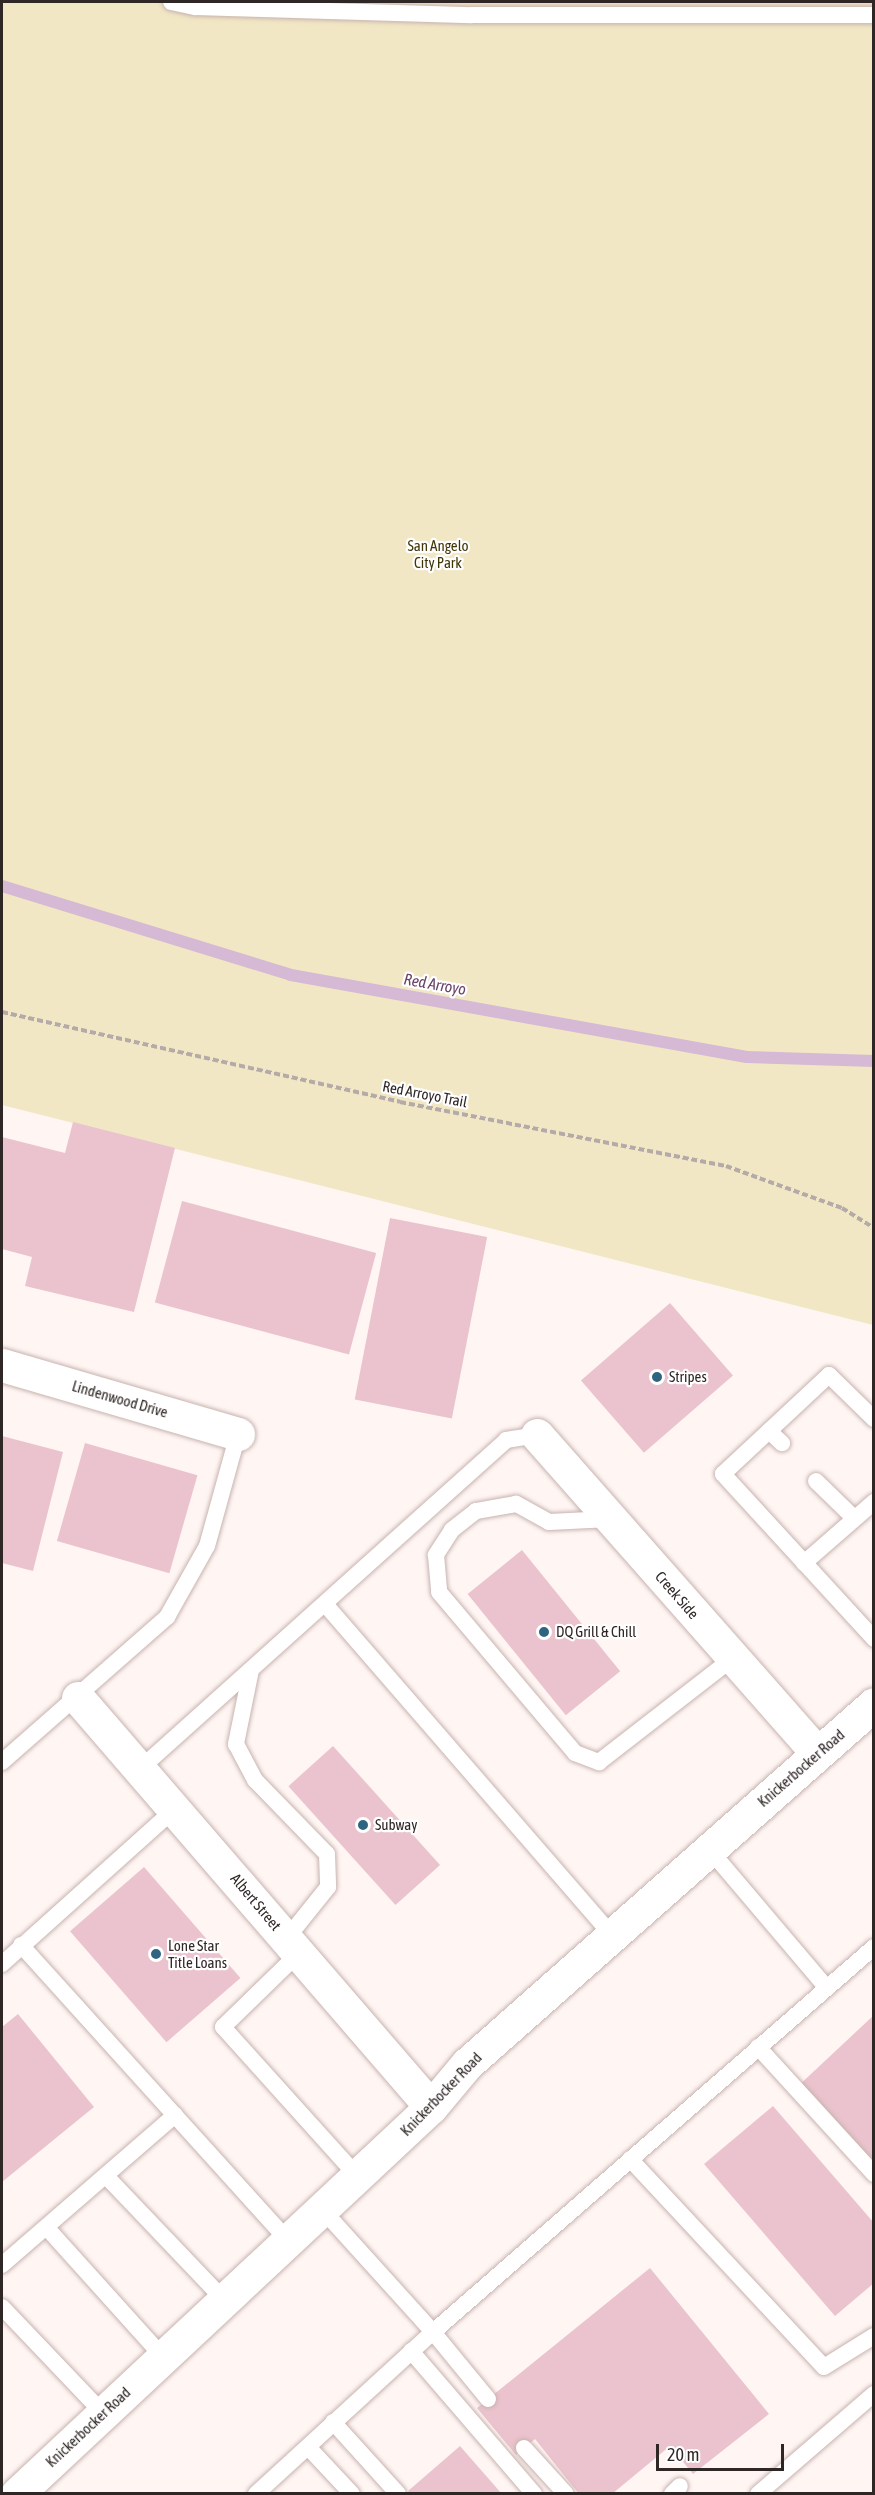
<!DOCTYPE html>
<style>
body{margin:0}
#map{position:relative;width:875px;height:2495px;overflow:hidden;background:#fff6f4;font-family:"Asap Condensed",sans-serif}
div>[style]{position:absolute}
.green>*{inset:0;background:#f1e7c4}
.stream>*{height:12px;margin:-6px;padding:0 6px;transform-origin:6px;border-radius:6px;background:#d6b9d4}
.building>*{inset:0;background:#ebc3ce;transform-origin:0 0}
.path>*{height:4px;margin-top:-2px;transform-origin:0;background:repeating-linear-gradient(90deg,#b4aba9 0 6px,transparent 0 9px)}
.roads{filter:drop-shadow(0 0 2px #c8b3af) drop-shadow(0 0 2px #c8b3af)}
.lane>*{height:16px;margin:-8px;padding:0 8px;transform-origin:8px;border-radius:8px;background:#fff}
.street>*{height:33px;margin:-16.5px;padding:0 16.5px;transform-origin:16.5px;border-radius:16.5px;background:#fff}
.secondary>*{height:33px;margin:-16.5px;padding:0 16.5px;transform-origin:16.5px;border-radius:16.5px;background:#fff}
.dots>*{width:16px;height:16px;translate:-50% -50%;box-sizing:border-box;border:3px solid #fff;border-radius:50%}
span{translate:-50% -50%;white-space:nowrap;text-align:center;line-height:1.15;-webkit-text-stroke:4.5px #fff;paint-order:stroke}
.park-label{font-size:15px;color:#413608}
.street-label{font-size:15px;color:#2f2725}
.poi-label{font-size:15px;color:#2f2725}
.left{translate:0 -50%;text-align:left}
.water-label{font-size:16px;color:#694268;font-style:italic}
.frame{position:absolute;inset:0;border:3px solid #2f2725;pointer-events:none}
.scale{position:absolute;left:656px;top:2444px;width:128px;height:27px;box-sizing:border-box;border:3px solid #2f2725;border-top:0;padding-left:8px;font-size:18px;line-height:21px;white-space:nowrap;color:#2f2725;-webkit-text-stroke:4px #fff;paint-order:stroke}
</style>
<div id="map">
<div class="green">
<i style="clip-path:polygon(2px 2px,873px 3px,873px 1325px,2px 1105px)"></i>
</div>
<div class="stream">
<i style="left:2px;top:886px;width:302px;rotate:17.1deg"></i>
<i style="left:291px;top:975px;width:463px;rotate:10.2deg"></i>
<i style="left:747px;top:1057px;width:127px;rotate:1.8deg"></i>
</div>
<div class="building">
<i style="clip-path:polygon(73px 1122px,175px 1148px,134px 1312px,25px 1286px,32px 1257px,2px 1249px,2px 1137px,65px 1153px)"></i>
<i style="left:182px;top:1201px;width:201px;height:105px;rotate:15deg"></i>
<i style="left:390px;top:1218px;width:99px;height:185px;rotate:11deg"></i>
<i style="left:670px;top:1303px;width:96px;height:118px;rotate:49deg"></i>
<i style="clip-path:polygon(2px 1436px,63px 1452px,33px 1571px,2px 1563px)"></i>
<i style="left:85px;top:1443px;width:117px;height:102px;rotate:16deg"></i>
<i style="left:522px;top:1550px;width:156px;height:70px;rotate:51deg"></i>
<i style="left:333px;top:1746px;width:160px;height:60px;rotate:48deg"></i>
<i style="left:144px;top:1867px;width:147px;height:98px;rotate:49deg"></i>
<i style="clip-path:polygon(18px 2014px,94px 2107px,2px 2182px,2px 2027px)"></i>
<i style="clip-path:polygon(874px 2015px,874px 2169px,796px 2088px)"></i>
<i style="clip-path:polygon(773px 2106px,874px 2223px,874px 2283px,835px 2316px,704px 2164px)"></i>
<i style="clip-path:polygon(650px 2268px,769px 2414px,693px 2474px,670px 2446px,612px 2494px,579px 2494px,535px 2439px,516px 2455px,477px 2408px)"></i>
<i style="clip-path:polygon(460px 2446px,502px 2494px,411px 2494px,408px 2491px)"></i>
</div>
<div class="path">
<i style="left:2px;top:1012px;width:408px;rotate:12.7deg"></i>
<i style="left:400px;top:1102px;width:332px;rotate:11.1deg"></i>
<i style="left:726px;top:1166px;width:123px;rotate:19.9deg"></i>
<i style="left:842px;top:1208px;width:38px;rotate:32deg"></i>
</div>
<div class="roads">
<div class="lane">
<i style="left:171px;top:2px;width:25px;rotate:12deg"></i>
<i style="left:195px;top:7px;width:277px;rotate:1.7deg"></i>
<i style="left:472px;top:15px;width:402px"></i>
<i style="left:874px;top:1419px;width:63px;rotate:-135.6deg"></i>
<i style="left:829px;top:1375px;width:145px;rotate:137deg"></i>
<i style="left:723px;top:1474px;width:224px;rotate:47.5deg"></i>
<i style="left:769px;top:1431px;width:18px;rotate:43deg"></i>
<i style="left:816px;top:1481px;width:53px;rotate:44.2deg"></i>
<i style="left:610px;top:1519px;width:61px;rotate:177.2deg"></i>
<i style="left:549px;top:1522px;width:38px;rotate:-151deg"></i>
<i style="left:516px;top:1504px;width:41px;rotate:170.1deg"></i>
<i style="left:476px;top:1511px;width:31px;rotate:142deg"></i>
<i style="left:452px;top:1530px;width:30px;rotate:123deg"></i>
<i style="left:436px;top:1555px;width:37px;rotate:85deg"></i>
<i style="left:439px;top:1592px;width:211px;rotate:49.8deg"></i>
<i style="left:575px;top:1753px;width:26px;rotate:21deg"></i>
<i style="left:599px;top:1762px;width:170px;rotate:-37.8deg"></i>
<i style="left:804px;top:1563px;width:93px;rotate:-41.1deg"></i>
<i style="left:325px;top:1604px;width:438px;rotate:49.1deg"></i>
<i style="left:251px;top:1670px;width:76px;rotate:101.5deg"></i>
<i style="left:236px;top:1744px;width:41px;rotate:62.2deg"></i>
<i style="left:255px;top:1780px;width:103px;rotate:45.8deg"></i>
<i style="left:327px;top:1854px;width:33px;rotate:88deg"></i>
<i style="left:328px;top:1887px;width:65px;rotate:128.8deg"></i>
<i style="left:2px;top:1762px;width:220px;rotate:-41.3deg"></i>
<i style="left:167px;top:1617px;width:81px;rotate:-60.6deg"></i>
<i style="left:207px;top:1546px;width:116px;rotate:-74.5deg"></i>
<i style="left:141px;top:1768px;width:491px;rotate:-41.9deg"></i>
<i style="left:506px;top:1440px;width:31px;rotate:-9deg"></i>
<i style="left:709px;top:1849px;width:182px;rotate:49.7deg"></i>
<i style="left:21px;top:1945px;width:398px;rotate:47.9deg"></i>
<i style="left:299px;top:1953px;width:106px;rotate:135.8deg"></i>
<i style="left:223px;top:2027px;width:200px;rotate:48deg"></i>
<i style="left:2px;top:1964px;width:234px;rotate:-41.9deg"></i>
<i style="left:758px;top:2047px;width:172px;rotate:47.6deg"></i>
<i style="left:630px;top:2159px;width:284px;rotate:47deg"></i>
<i style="left:824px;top:2367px;width:59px;rotate:-31.8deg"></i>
<i style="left:106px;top:2176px;width:171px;rotate:46.4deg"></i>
<i style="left:47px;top:2228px;width:173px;rotate:48deg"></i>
<i style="left:2px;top:2265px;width:229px;rotate:-40.9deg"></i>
<i style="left:2px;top:2307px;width:146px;rotate:46.4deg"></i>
<i style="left:411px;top:2351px;width:189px;rotate:49.3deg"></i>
<i style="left:488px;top:2399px;width:87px;rotate:-129.4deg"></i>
<i style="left:433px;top:2332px;width:585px;rotate:-41.12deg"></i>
<i style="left:333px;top:2422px;width:97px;rotate:47.9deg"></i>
<i style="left:308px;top:2447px;width:64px;rotate:46.9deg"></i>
<i style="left:524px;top:2448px;width:62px;rotate:47.6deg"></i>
<i style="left:256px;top:2494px;width:240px;rotate:-42.5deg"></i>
<i style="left:433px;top:2332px;width:166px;rotate:-132.1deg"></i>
<i style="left:672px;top:2494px;width:11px;rotate:-45deg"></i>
<i style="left:758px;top:2494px;width:153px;rotate:-40.8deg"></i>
</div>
<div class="street">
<i style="left:2px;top:1365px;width:246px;rotate:16.3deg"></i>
<i style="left:537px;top:1435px;width:424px;rotate:48.6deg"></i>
<i style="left:78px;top:1698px;width:540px;rotate:49.2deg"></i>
</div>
<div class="secondary">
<i style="left:17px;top:2494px;width:567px;rotate:-43.07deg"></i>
<i style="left:431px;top:2107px;width:56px;rotate:-50.1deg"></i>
<i style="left:467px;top:2064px;width:543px;rotate:-41.49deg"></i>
</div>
</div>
<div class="dots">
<i style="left:657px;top:1377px;background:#2f6480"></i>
<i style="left:544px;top:1632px;background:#2f6480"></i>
<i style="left:363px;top:1825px;background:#2f6480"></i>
<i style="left:156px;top:1954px;background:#2f6480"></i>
</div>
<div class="park-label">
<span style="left:438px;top:554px">San Angelo<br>City Park</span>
</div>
<div class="street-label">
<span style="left:425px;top:1094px;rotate:11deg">Red Arroyo Trail</span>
<span style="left:120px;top:1399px;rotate:16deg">Lindenwood Drive</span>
<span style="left:677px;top:1595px;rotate:49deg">Creek Side</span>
<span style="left:801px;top:1768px;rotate:-41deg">Knickerbocker Road</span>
<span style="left:256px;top:1902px;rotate:50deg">Albert Street</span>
<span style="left:441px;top:2094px;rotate:-46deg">Knickerbocker Road</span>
<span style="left:88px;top:2427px;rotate:-43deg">Knickerbocker Road</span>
</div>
<div class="poi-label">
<span class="left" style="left:669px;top:1377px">Stripes</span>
<span class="left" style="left:556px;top:1632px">DQ Grill &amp; Chill</span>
<span class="left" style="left:375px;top:1825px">Subway</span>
<span class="left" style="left:168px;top:1954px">Lone Star<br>Title Loans</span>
</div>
<div class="water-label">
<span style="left:435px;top:984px;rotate:10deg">Red Arroyo</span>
</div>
<div class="frame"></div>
<div class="scale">20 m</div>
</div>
